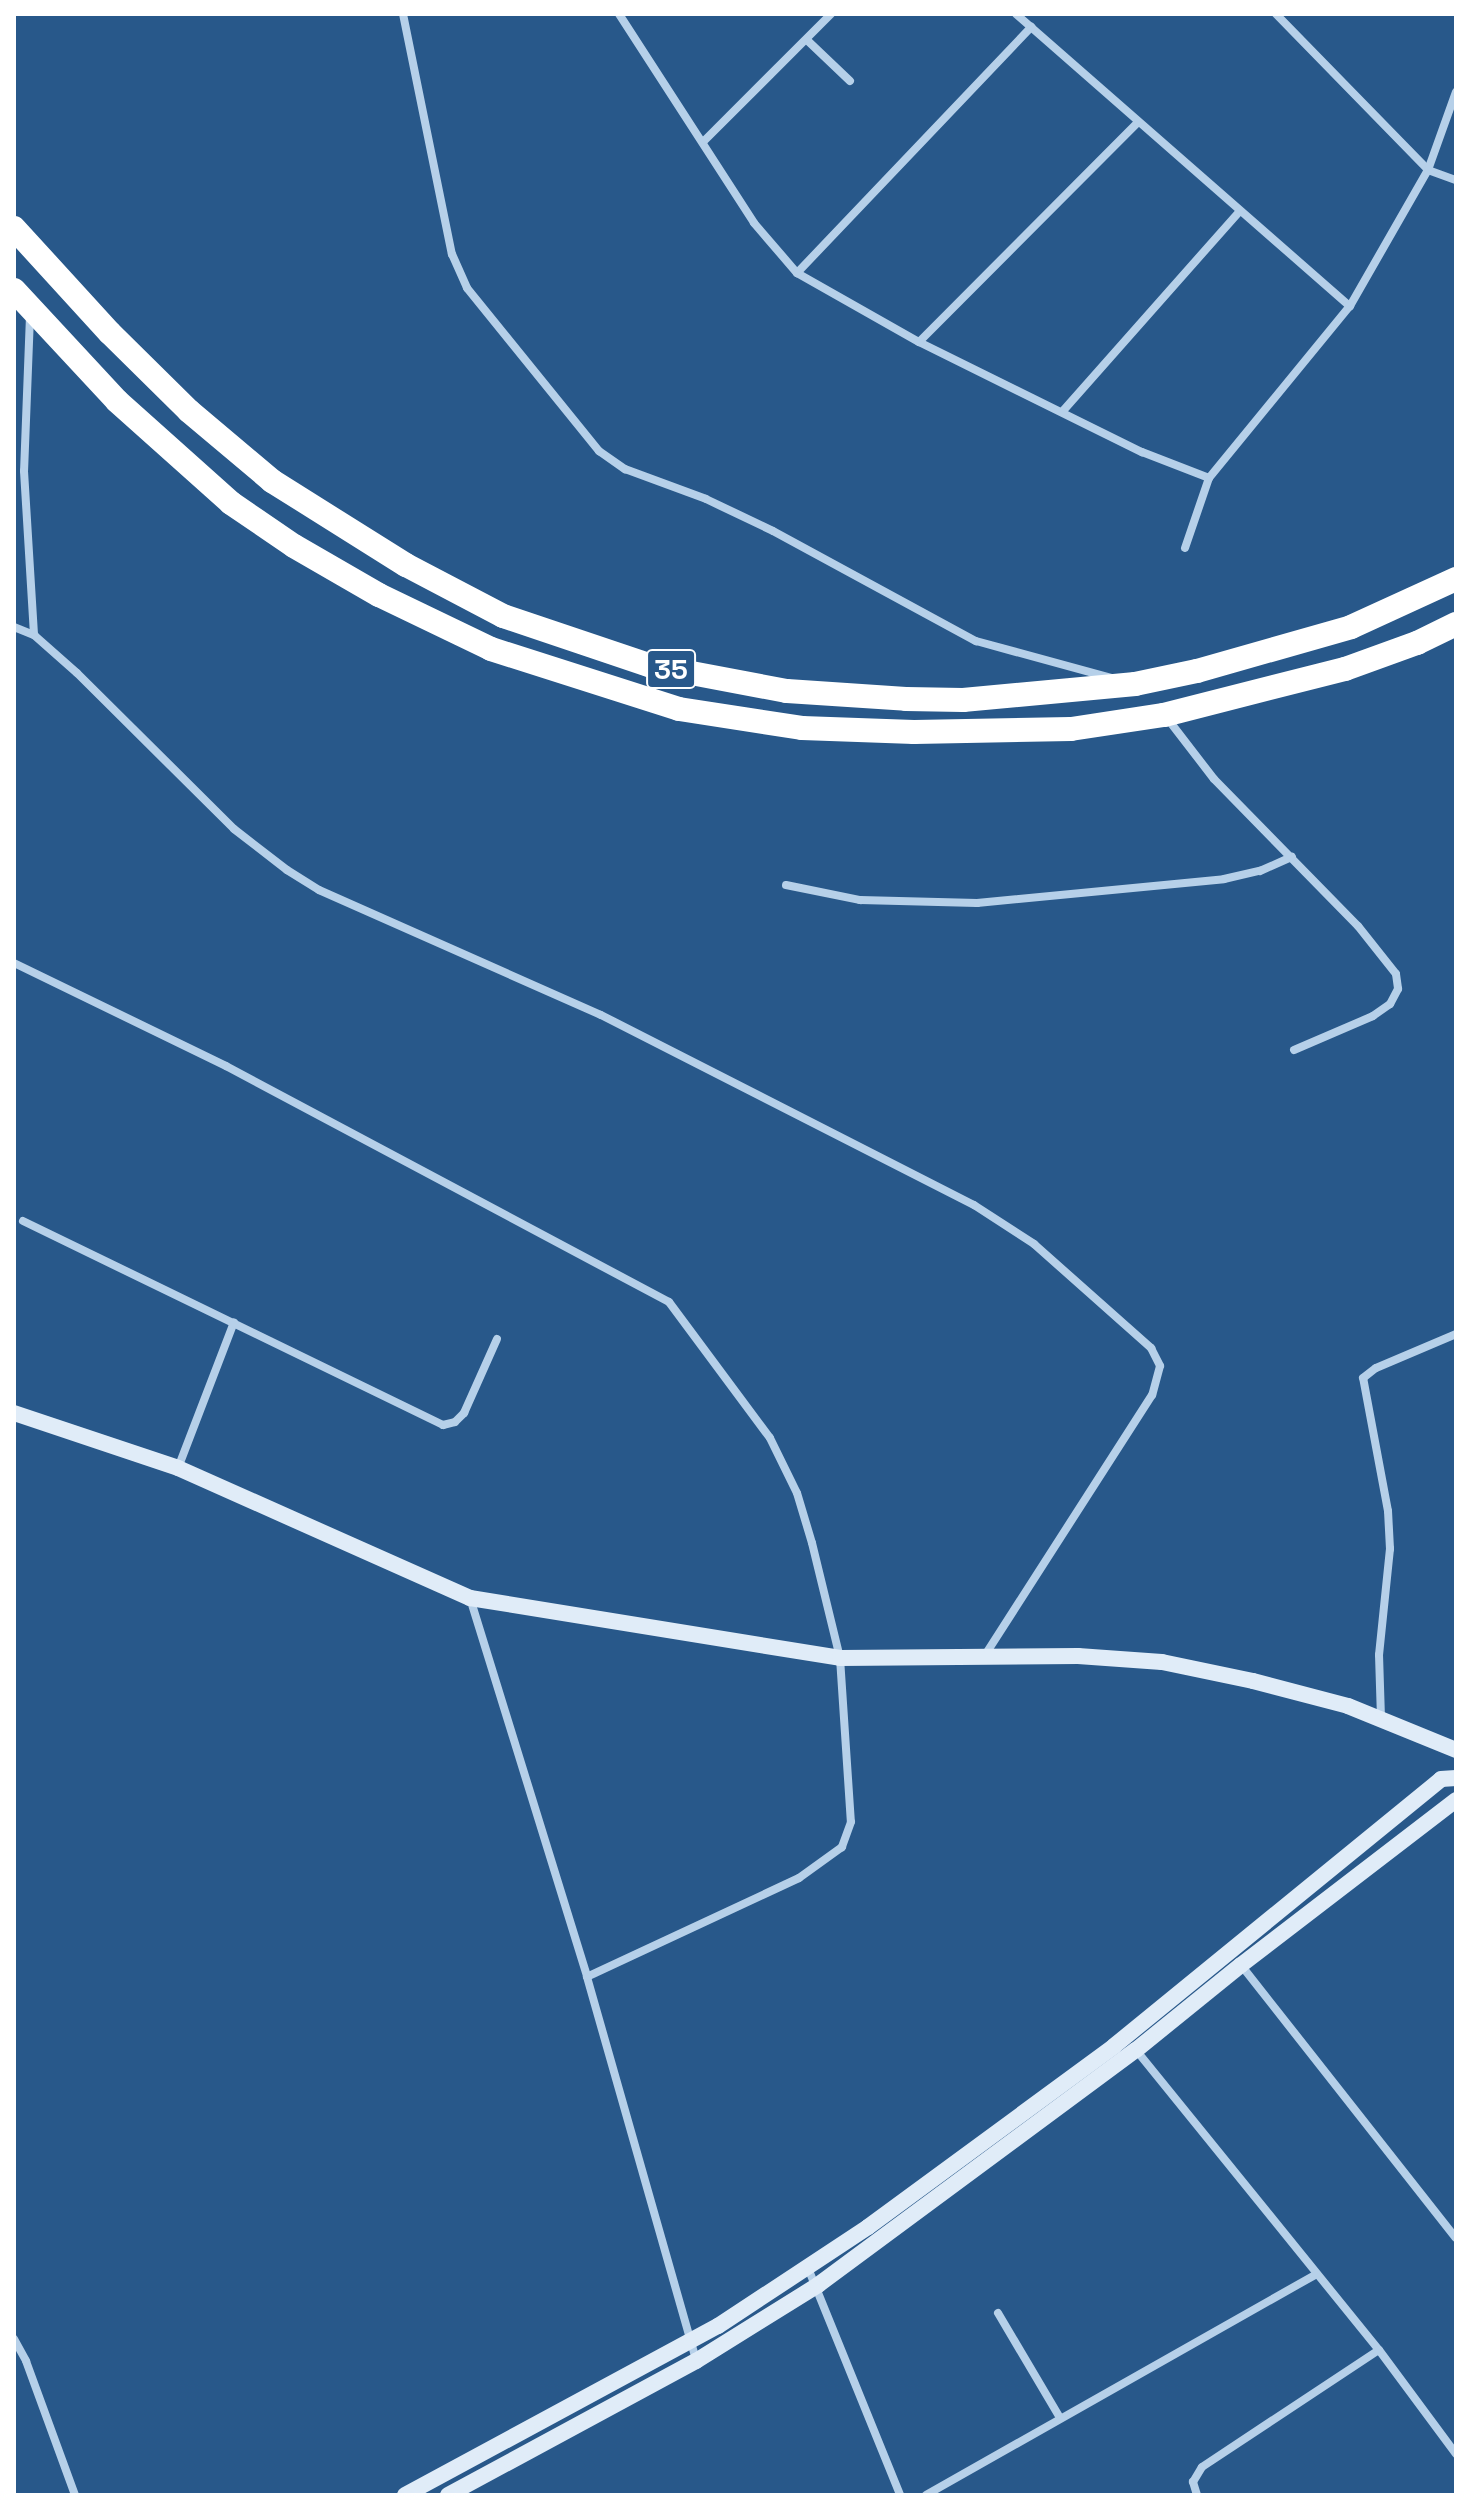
<!DOCTYPE html>
<style>
body{margin:0}
#map{position:relative;width:1470px;height:2509px;overflow:hidden;background:#28588a;font-family:"Space Grotesk",sans-serif}
div>[style]{position:absolute}
.street>*{height:8px;margin:-4px;padding:0 4px;transform-origin:4px;border-radius:4px;background:#b6d0e9}
.secondary>*{height:16px;margin:-8px;padding:0 8px;transform-origin:8px;border-radius:8px;background:#e0ecf8}
.highway>*{height:24px;margin:-12px;padding:0 12px;transform-origin:12px;border-radius:12px;background:#fff}
span{translate:-50% -50%;white-space:nowrap;text-align:center;line-height:1.15;-webkit-text-stroke:6px #28588a;paint-order:stroke}
.shield-label span{padding:2px 6px;background:#28588a;border:2px solid;border-radius:6px;-webkit-text-stroke-width:0}
.shield-label{font-size:28px;color:#fff;font-weight:700}
.frame{position:absolute;inset:0;border:16px solid #fff;pointer-events:none}
</style>
<div id="map">
<div class="street">
<i style="left:403px;top:14px;width:245px;rotate:78.5deg"></i>
<i style="left:452px;top:254px;width:37px;rotate:66deg"></i>
<i style="left:467px;top:288px;width:210px;rotate:51deg"></i>
<i style="left:599px;top:451px;width:32px;rotate:35deg"></i>
<i style="left:625px;top:469px;width:86px;rotate:20.3deg"></i>
<i style="left:706px;top:499px;width:74px;rotate:25.5deg"></i>
<i style="left:773px;top:531px;width:231px;rotate:28.5deg"></i>
<i style="left:976px;top:641px;width:140px;rotate:15.3deg"></i>
<i style="left:619px;top:14px;width:249px;rotate:57.1deg"></i>
<i style="left:754px;top:223px;width:66px;rotate:49.3deg"></i>
<i style="left:797px;top:273px;width:140px;rotate:29.5deg"></i>
<i style="left:919px;top:342px;width:249px;rotate:26.3deg"></i>
<i style="left:1142px;top:452px;width:72px;rotate:21.2deg"></i>
<i style="left:1016px;top:14px;width:444px;rotate:41.2deg"></i>
<i style="left:1276px;top:14px;width:218px;rotate:45.7deg"></i>
<i style="left:1428px;top:170px;width:30px;rotate:20deg"></i>
<i style="left:808px;top:41px;width:58px;rotate:43.6deg"></i>
<i style="left:703px;top:142px;width:181px;rotate:-45deg"></i>
<i style="left:797px;top:273px;width:340px;rotate:-46.4deg"></i>
<i style="left:30px;top:316px;width:155px;rotate:92.2deg"></i>
<i style="left:24px;top:471px;width:164px;rotate:86.5deg"></i>
<i style="left:919px;top:342px;width:310px;rotate:-45.1deg"></i>
<i style="left:1062px;top:412px;width:268px;rotate:-48.5deg"></i>
<i style="left:1185px;top:548px;width:74px;rotate:-71.1deg"></i>
<i style="left:1209px;top:478px;width:222px;rotate:-50.7deg"></i>
<i style="left:1350px;top:306px;width:157px;rotate:-60.2deg"></i>
<i style="left:1428px;top:170px;width:83px;rotate:-70.3deg"></i>
<i style="left:14px;top:627px;width:22px;rotate:22deg"></i>
<i style="left:34px;top:635px;width:57px;rotate:41.5deg"></i>
<i style="left:77px;top:673px;width:221px;rotate:44.8deg"></i>
<i style="left:234px;top:829px;width:67px;rotate:37.7deg"></i>
<i style="left:287px;top:870px;width:38px;rotate:32deg"></i>
<i style="left:319px;top:890px;width:308px;rotate:23.9deg"></i>
<i style="left:601px;top:1015px;width:419px;rotate:27deg"></i>
<i style="left:974px;top:1205px;width:72px;rotate:33deg"></i>
<i style="left:1034px;top:1244px;width:157px;rotate:41.6deg"></i>
<i style="left:1151px;top:1348px;width:20px;rotate:63deg"></i>
<i style="left:1160px;top:1366px;width:30px;rotate:105deg"></i>
<i style="left:1152px;top:1395px;width:313px;rotate:122.7deg"></i>
<i style="left:1167px;top:718px;width:77px;rotate:52.4deg"></i>
<i style="left:1214px;top:779px;width:206px;rotate:45.6deg"></i>
<i style="left:1358px;top:926px;width:61px;rotate:51.6deg"></i>
<i style="left:1396px;top:974px;width:15px;rotate:82deg"></i>
<i style="left:1398px;top:989px;width:17px;rotate:118deg"></i>
<i style="left:1390px;top:1004px;width:21px;rotate:145deg"></i>
<i style="left:1373px;top:1016px;width:86px;rotate:156.7deg"></i>
<i style="left:786px;top:885px;width:76px;rotate:11.5deg"></i>
<i style="left:860px;top:900px;width:117px;rotate:1.5deg"></i>
<i style="left:977px;top:903px;width:248px;rotate:-5.5deg"></i>
<i style="left:1224px;top:879px;width:37px;rotate:-13deg"></i>
<i style="left:1260px;top:871px;width:35px;rotate:-24deg"></i>
<i style="left:14px;top:963px;width:236px;rotate:25.9deg"></i>
<i style="left:226px;top:1066px;width:502px;rotate:28.05deg"></i>
<i style="left:669px;top:1302px;width:169px;rotate:53.4deg"></i>
<i style="left:770px;top:1438px;width:61px;rotate:63.9deg"></i>
<i style="left:797px;top:1493px;width:52px;rotate:73.3deg"></i>
<i style="left:812px;top:1543px;width:118px;rotate:76.3deg"></i>
<i style="left:840px;top:1658px;width:164px;rotate:86.2deg"></i>
<i style="left:851px;top:1822px;width:27px;rotate:110deg"></i>
<i style="left:842px;top:1847px;width:53px;rotate:144.2deg"></i>
<i style="left:799px;top:1878px;width:234px;rotate:155deg"></i>
<i style="left:23px;top:1221px;width:467px;rotate:25.9deg"></i>
<i style="left:443px;top:1425px;width:12px;rotate:-14deg"></i>
<i style="left:455px;top:1422px;width:13px;rotate:-45deg"></i>
<i style="left:464px;top:1413px;width:81px;rotate:-66deg"></i>
<i style="left:178px;top:1468px;width:156px;rotate:-69deg"></i>
<i style="left:470px;top:1598px;width:397px;rotate:72.8deg"></i>
<i style="left:587px;top:1977px;width:398px;rotate:74.1deg"></i>
<i style="left:1381px;top:1718px;width:63px;rotate:-91.8deg"></i>
<i style="left:1379px;top:1655px;width:107px;rotate:-84.1deg"></i>
<i style="left:1390px;top:1549px;width:38px;rotate:-93deg"></i>
<i style="left:1388px;top:1511px;width:135px;rotate:-100.6deg"></i>
<i style="left:1363px;top:1378px;width:16px;rotate:-38deg"></i>
<i style="left:1376px;top:1368px;width:87px;rotate:-23deg"></i>
<i style="left:1241px;top:1965px;width:347px;rotate:51.8deg"></i>
<i style="left:1136px;top:2050px;width:386px;rotate:51deg"></i>
<i style="left:1379px;top:2350px;width:129px;rotate:53.5deg"></i>
<i style="left:808px;top:2268px;width:245px;rotate:67.9deg"></i>
<i style="left:998px;top:2313px;width:122px;rotate:59.4deg"></i>
<i style="left:14px;top:2339px;width:25px;rotate:61deg"></i>
<i style="left:26px;top:2361px;width:143px;rotate:69.9deg"></i>
<i style="left:926px;top:2495px;width:448px;rotate:-29.5deg"></i>
<i style="left:1197px;top:2495px;width:14px;rotate:-107deg"></i>
<i style="left:1193px;top:2482px;width:17px;rotate:-59deg"></i>
<i style="left:1202px;top:2467px;width:212px;rotate:-33.5deg"></i>
</div>
<div class="secondary">
<i style="left:14px;top:1413px;width:173px;rotate:18.5deg"></i>
<i style="left:178px;top:1468px;width:320px;rotate:24deg"></i>
<i style="left:470px;top:1598px;width:375px;rotate:9.2deg"></i>
<i style="left:840px;top:1658px;width:238px;rotate:-0.5deg"></i>
<i style="left:1078px;top:1656px;width:84px;rotate:4.1deg"></i>
<i style="left:1162px;top:1662px;width:93px;rotate:11.8deg"></i>
<i style="left:1253px;top:1681px;width:98px;rotate:14.7deg"></i>
<i style="left:1348px;top:1706px;width:117px;rotate:22.2deg"></i>
<i style="left:405px;top:2495px;width:356px;rotate:-28.4deg"></i>
<i style="left:718px;top:2326px;width:180px;rotate:-33.4deg"></i>
<i style="left:868px;top:2227px;width:305px;rotate:-36.3deg"></i>
<i style="left:1114px;top:2046px;width:422px;rotate:-39.2deg"></i>
<i style="left:1441px;top:1779px;width:15px;rotate:-4deg"></i>
<i style="left:448px;top:2495px;width:282px;rotate:-28.4deg"></i>
<i style="left:696px;top:2361px;width:144px;rotate:-31.9deg"></i>
<i style="left:818px;top:2285px;width:395px;rotate:-36.5deg"></i>
<i style="left:1136px;top:2050px;width:135px;rotate:-39deg"></i>
<i style="left:1241px;top:1965px;width:271px;rotate:-37.5deg"></i>
</div>
<div class="highway">
<i style="left:14px;top:228px;width:142px;rotate:47.6deg"></i>
<i style="left:110px;top:333px;width:111px;rotate:44.6deg"></i>
<i style="left:189px;top:411px;width:109px;rotate:40.1deg"></i>
<i style="left:272px;top:481px;width:158px;rotate:32.1deg"></i>
<i style="left:406px;top:565px;width:110px;rotate:27.7deg"></i>
<i style="left:503px;top:616px;width:154px;rotate:18.6deg"></i>
<i style="left:649px;top:665px;width:140px;rotate:10.7deg"></i>
<i style="left:787px;top:691px;width:119px;rotate:3.8deg"></i>
<i style="left:906px;top:699px;width:57px;rotate:1deg"></i>
<i style="left:963px;top:700px;width:173px;rotate:-5.3deg"></i>
<i style="left:1135px;top:684px;width:63px;rotate:-11.8deg"></i>
<i style="left:1197px;top:671px;width:160px;rotate:-15.9deg"></i>
<i style="left:1351px;top:627px;width:115px;rotate:-24.6deg"></i>
<i style="left:14px;top:290px;width:151px;rotate:47.1deg"></i>
<i style="left:117px;top:401px;width:153px;rotate:41.8deg"></i>
<i style="left:231px;top:503px;width:76px;rotate:34.3deg"></i>
<i style="left:294px;top:546px;width:98px;rotate:30deg"></i>
<i style="left:379px;top:595px;width:124px;rotate:25.7deg"></i>
<i style="left:491px;top:649px;width:197px;rotate:17.7deg"></i>
<i style="left:679px;top:709px;width:124px;rotate:8.8deg"></i>
<i style="left:802px;top:728px;width:112px;rotate:2deg"></i>
<i style="left:914px;top:732px;width:157px;rotate:-1.1deg"></i>
<i style="left:1071px;top:729px;width:94px;rotate:-8.6deg"></i>
<i style="left:1164px;top:715px;width:187px;rotate:-14.3deg"></i>
<i style="left:1345px;top:669px;width:77px;rotate:-19.9deg"></i>
<i style="left:1417px;top:643px;width:43px;rotate:-26deg"></i>
</div>
<div class="shield-label">
<span style="left:671px;top:669px">35</span>
</div>
<div class="frame"></div>
</div>
